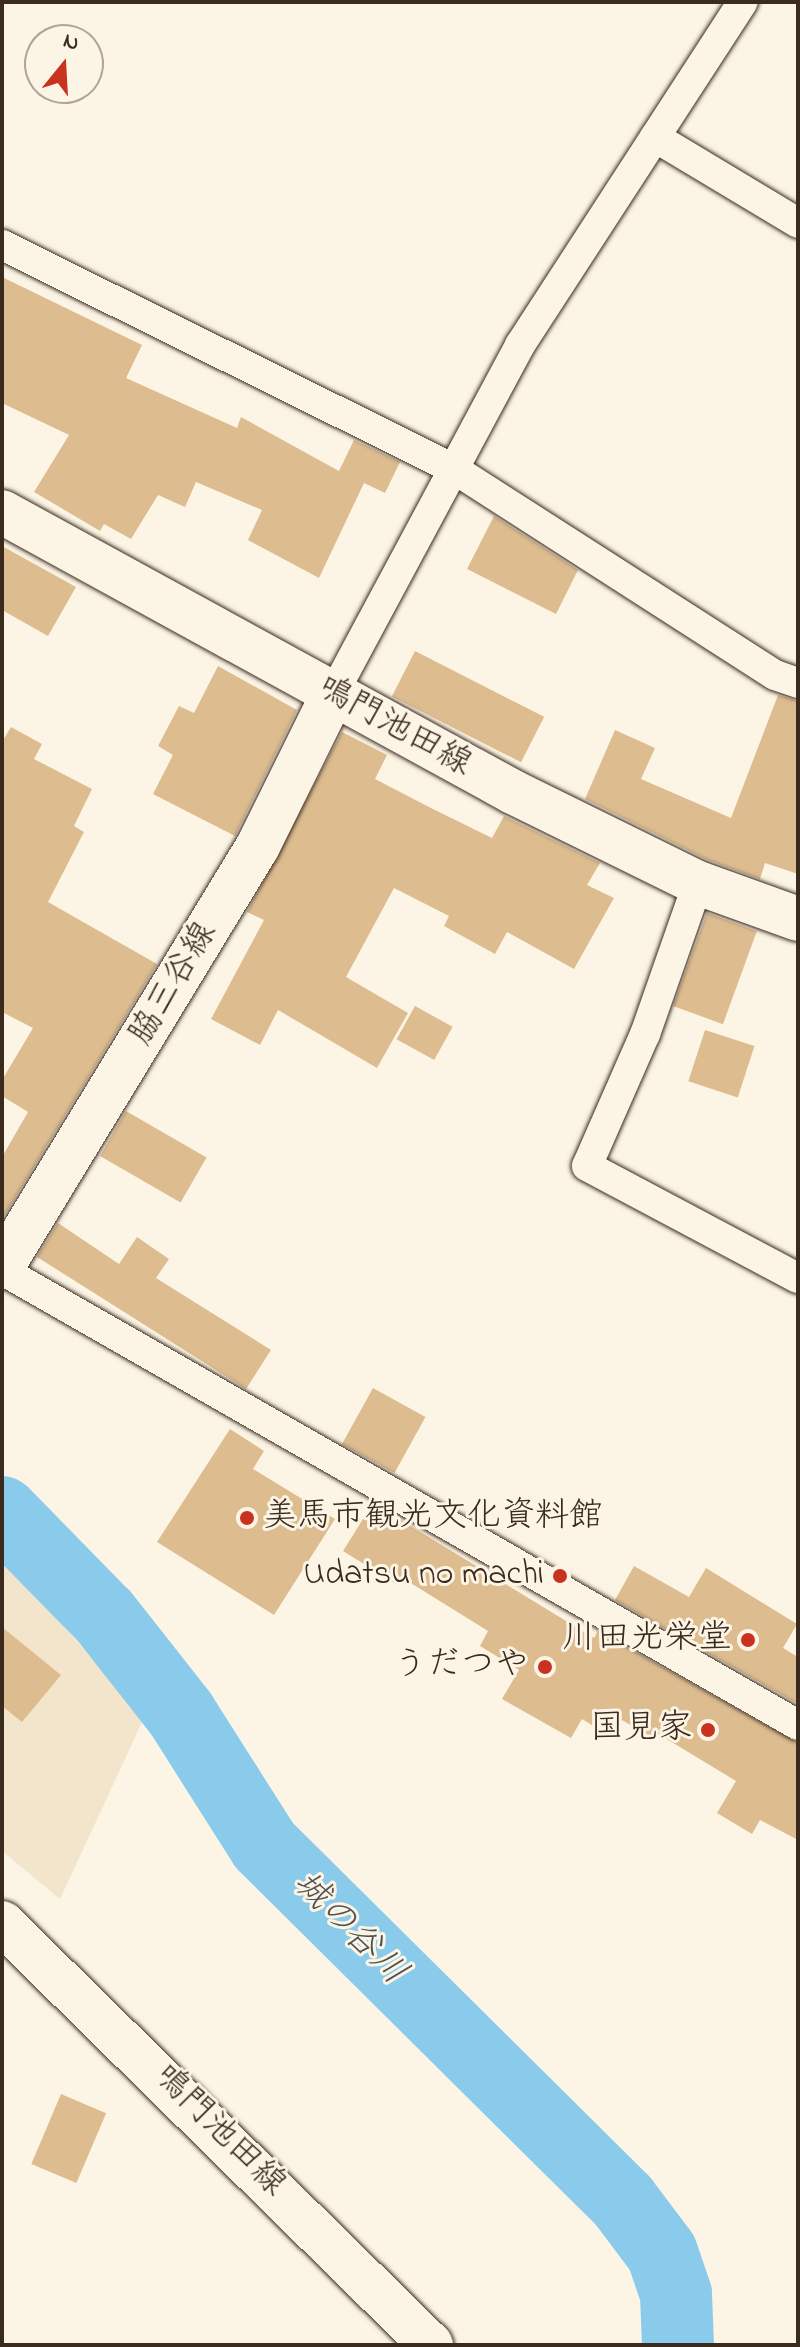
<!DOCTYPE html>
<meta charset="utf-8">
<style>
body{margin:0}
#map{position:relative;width:800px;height:2347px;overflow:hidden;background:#fcf5e5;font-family:"Indie Flower","Klee One",sans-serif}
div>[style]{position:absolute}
.built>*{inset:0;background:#f3e4cc}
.river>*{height:72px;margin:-36px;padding:0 36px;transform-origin:36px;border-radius:36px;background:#8acbeb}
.building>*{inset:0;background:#ddbd90;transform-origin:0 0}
.roads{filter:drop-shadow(0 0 2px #3b2a1e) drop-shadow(0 0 2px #3b2a1e)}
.street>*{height:30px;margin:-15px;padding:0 15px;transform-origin:15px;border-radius:15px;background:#fcf5e5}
.secondary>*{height:44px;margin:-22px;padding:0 22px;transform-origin:22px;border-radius:22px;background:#fcf5e5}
.primary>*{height:44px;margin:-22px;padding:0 22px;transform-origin:22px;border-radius:22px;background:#fcf5e5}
.dots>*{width:22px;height:22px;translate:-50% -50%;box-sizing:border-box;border:4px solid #fcf5e5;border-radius:50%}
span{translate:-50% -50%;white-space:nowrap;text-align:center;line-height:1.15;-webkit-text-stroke:6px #fcf5e5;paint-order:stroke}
.street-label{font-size:34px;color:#3b2a1e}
.poi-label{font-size:34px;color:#3b2a1e}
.left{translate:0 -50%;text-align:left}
.right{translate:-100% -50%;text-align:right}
.water-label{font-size:36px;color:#4f5251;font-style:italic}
.frame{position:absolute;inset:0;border:4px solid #3b2a1e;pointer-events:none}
.north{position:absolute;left:24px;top:24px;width:80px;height:80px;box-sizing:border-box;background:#fcf5e5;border:2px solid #afa495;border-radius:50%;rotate:18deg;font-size:22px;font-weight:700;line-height:32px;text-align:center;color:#3b2a1e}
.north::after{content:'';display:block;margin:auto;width:28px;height:36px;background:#c8321e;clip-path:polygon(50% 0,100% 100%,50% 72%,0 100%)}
</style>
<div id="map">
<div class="built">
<i style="clip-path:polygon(2px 1556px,144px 1718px,60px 1899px,2px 1851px)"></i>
</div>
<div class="river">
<i style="left:2px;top:1512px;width:146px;rotate:45.6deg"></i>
<i style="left:104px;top:1616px;width:125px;rotate:51.8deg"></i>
<i style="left:181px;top:1714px;width:155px;rotate:57.6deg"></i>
<i style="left:264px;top:1845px;width:506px;rotate:44.76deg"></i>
<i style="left:623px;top:2201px;width:65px;rotate:53.1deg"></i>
<i style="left:662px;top:2253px;width:43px;rotate:71.1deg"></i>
<i style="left:676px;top:2294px;width:51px;rotate:87.8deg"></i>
</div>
<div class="building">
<i style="clip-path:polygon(2px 277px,142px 345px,126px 378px,237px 428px,241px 417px,339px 471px,354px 440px,400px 462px,385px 493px,364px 483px,319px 578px,248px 540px,262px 510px,196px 482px,185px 507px,158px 495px,131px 539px,104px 524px,100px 531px,34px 492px,69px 435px,2px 403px)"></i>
<i style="clip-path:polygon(494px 516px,578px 570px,556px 614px,467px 569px)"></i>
<i style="clip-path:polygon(2px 546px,76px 587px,48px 636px,2px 610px)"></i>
<i style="left:415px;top:651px;width:145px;height:51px;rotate:27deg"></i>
<i style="clip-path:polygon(218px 666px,297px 710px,235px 836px,153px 794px,173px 755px,158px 746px,179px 706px,194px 713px)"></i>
<i style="clip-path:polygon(778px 695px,798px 701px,798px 874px,765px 863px,760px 879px,708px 860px,585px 799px,615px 730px,655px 748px,641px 779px,731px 818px)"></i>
<i style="clip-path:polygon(11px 727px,42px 744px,34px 759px,92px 789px,74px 826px,84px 832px,48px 902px,157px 964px,2px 1219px,2px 1157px,28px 1112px,2px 1096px,2px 1080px,33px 1028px,2px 1012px,2px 742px)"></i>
<i style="clip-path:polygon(342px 732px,387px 755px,375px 779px,431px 808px,492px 838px,504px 816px,600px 863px,587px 885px,614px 898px,574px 969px,507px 932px,495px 954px,444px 926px,449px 916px,394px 888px,346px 977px,408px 1013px,377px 1068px,278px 1010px,260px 1045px,211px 1019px,264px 920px,247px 912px)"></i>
<i style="left:707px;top:913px;width:53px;height:99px;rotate:20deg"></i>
<i style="left:415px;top:1006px;width:43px;height:38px;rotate:29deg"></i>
<i style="left:705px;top:1030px;width:52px;height:54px;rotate:18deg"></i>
<i style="left:126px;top:1111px;width:93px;height:52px;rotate:30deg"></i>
<i style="clip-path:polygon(58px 1223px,119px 1264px,137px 1237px,169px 1259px,156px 1278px,271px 1350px,246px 1389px,37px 1257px)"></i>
<i style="left:373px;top:1388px;width:60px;height:64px;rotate:29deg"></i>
<i style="clip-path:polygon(230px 1429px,264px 1451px,253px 1469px,335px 1519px,274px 1615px,157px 1542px)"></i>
<i style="clip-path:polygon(373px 1503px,594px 1638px,598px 1631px,798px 1743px,798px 1840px,760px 1820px,752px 1834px,717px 1813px,736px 1781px,655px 1732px,652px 1738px,622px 1720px,611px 1737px,582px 1719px,571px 1738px,502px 1699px,519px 1670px,480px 1646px,488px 1631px,401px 1577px,396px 1584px,343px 1551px)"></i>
<i style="clip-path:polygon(634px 1566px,689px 1597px,706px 1568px,797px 1624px,783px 1648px,798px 1657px,798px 1704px,615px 1600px)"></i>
<i style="clip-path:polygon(2px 1627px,61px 1675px,22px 1722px,2px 1706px)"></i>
<i style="left:61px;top:2094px;width:49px;height:76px;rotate:23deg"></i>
</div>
<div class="roads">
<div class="street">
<i style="left:655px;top:137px;width:167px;rotate:31deg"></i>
<i style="left:2px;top:245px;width:504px;rotate:26.36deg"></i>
<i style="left:454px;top:469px;width:381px;rotate:32.7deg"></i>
<i style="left:775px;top:675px;width:24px;rotate:19deg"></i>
<i style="left:333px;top:694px;width:396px;rotate:-61.8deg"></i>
<i style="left:520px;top:345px;width:409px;rotate:-57deg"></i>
<i style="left:698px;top:883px;width:160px;rotate:109.3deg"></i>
<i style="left:645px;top:1034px;width:144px;rotate:113.7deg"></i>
<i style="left:587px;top:1166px;width:239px;rotate:28deg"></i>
<i style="left:2px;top:1270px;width:917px;rotate:29.75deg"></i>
</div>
<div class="secondary">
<i style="left:2px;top:1267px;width:490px;rotate:-58.7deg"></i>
<i style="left:257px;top:848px;width:172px;rotate:-63.7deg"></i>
</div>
<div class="primary">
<i style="left:2px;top:512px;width:583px;rotate:28.72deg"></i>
<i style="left:513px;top:792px;width:206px;rotate:26.2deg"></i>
<i style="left:698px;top:883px;width:106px;rotate:19.8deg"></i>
<i style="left:2px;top:1923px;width:602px;rotate:44.53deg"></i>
</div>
</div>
<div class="dots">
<i style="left:247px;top:1518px;background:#c8321e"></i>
<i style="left:560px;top:1576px;background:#c8321e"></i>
<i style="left:748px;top:1640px;background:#c8321e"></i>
<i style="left:545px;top:1667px;background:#c8321e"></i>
<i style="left:708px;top:1730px;background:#c8321e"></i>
</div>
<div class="street-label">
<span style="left:394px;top:727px;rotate:29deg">鳴門池田線</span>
<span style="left:174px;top:984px;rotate:-59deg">脇三谷線</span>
<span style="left:219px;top:2131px;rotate:45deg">鳴門池田線</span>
</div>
<div class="poi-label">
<span class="left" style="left:263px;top:1518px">美馬市観光文化資料館</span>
<span class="right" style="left:544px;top:1576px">Udatsu no machi</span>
<span class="right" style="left:732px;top:1640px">川田光栄堂</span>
<span class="right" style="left:529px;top:1667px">うだつや</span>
<span class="right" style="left:692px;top:1730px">国見家</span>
</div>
<div class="water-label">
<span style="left:349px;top:1929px;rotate:45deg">城の谷川</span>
</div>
<div class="frame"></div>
<div class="north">N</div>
</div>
